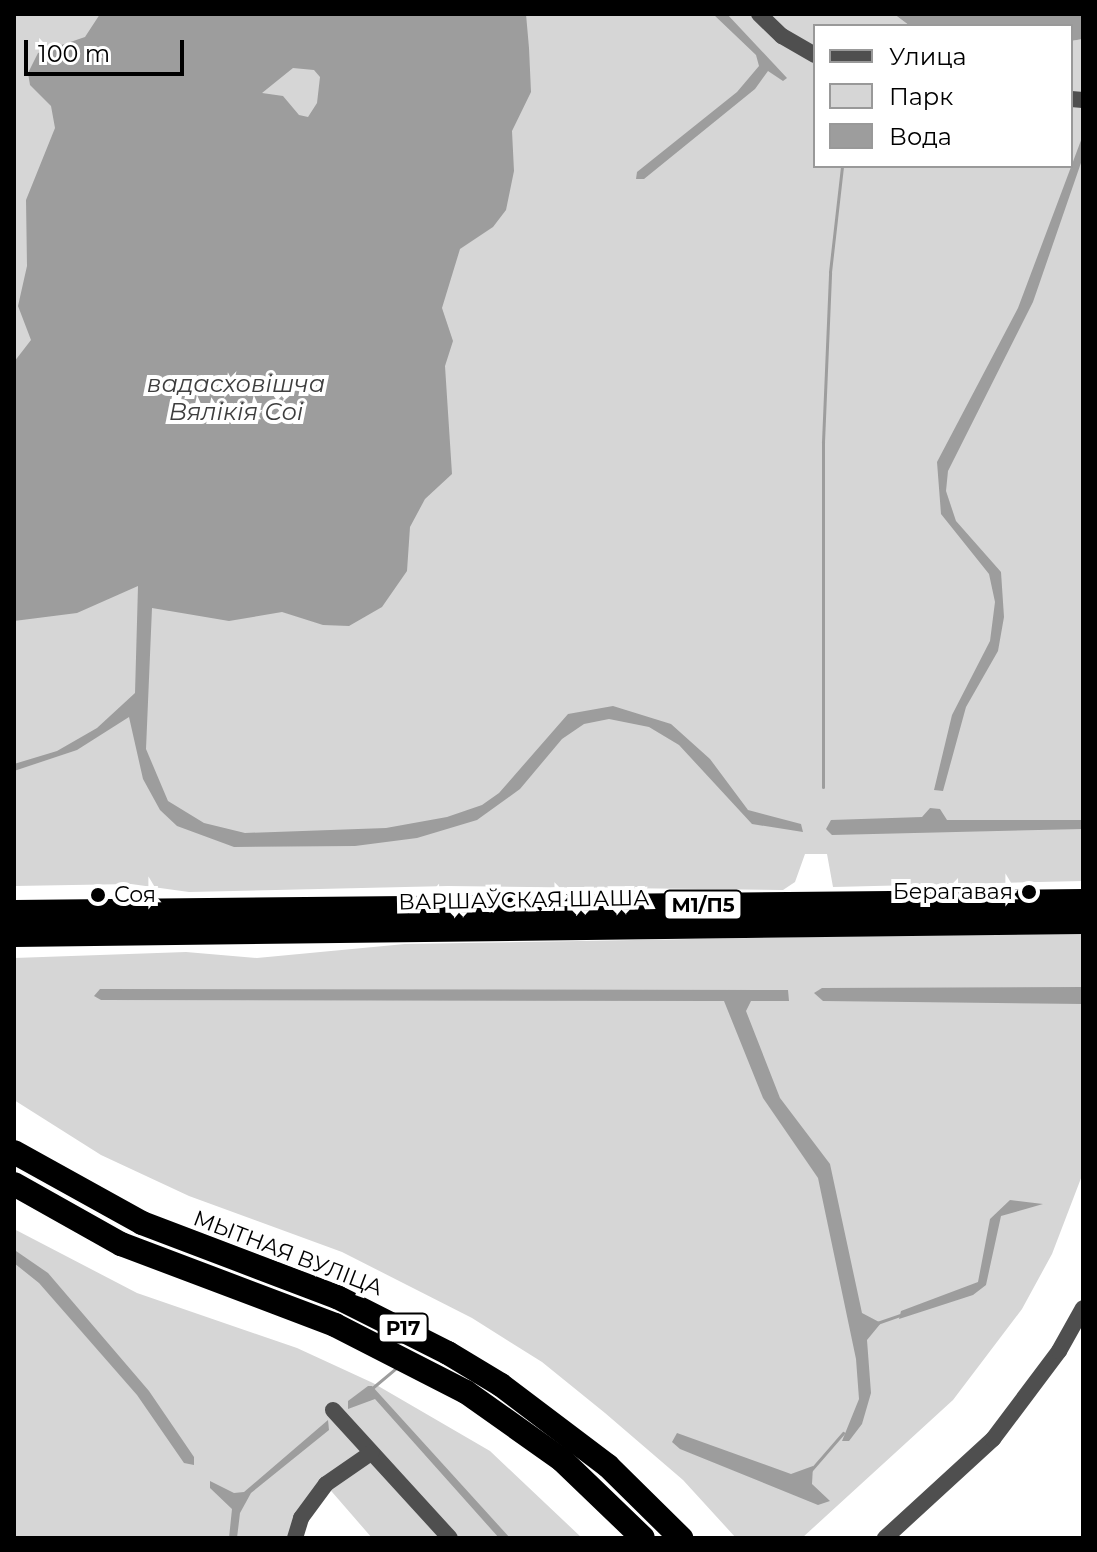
<!DOCTYPE html>
<meta charset="utf-8">
<style>
body{margin:0}
#map{position:relative;width:1097px;height:1552px;overflow:hidden;background:#fff;font-family:Montserrat,sans-serif}
div>[style]{position:absolute}
.green>*{inset:0;background:#d6d6d6}
.water>*{inset:0;background:#9d9d9d}
.stream>*{height:3px;margin:-1.5px;padding:0 1.5px;transform-origin:1.5px;border-radius:1.5px;background:#9d9d9d}
.minor>*{height:16px;margin:-8px;padding:0 8px;transform-origin:8px;border-radius:8px;background:#4f4f4f}
.highway>*{height:24px;margin:-12px;padding:0 12px;transform-origin:12px;border-radius:12px;background:#000}
.dots>*{width:22px;height:22px;translate:-50% -50%;box-sizing:border-box;border:4px solid #fff;border-radius:50%}
span{translate:-50% -50%;white-space:nowrap;text-align:center;line-height:1.15;-webkit-text-stroke:8px #fff;paint-order:stroke}
.shield-label span{padding:2px 6px;background:#fff;border:2px solid;border-radius:6px;-webkit-text-stroke-width:0}
.shield-label{font-size:20px;color:#000;font-weight:700}
.poi-label{font-size:22px;color:#000}
.right{translate:-100% -50%;text-align:right}
.left{translate:0 -50%;text-align:left}
.street-label{font-size:22px;color:#000}
.water-label{font-size:24px;color:#3e3e3e;font-style:italic}
.frame{position:absolute;inset:0;border:16px solid #000;pointer-events:none}
.legend{position:absolute;left:813px;top:24px;width:260px;height:144px;box-sizing:border-box;background:#fff;border:2px solid #999;margin:0;padding:10px 14px;list-style:none;font-size:24px;color:#000}
.legend li{display:flex;align-items:center;gap:16px;height:40px}
.legend b{width:40px;border:2px solid #999}
.scale{position:absolute;left:24px;top:40px;width:160px;height:36px;box-sizing:border-box;border:4px solid #000;border-top:0;padding-left:10px;font-size:24px;line-height:28px;white-space:nowrap;color:#000;-webkit-text-stroke:6px #fff;paint-order:stroke}
</style>
<div id="map">
<div class="green">
<i style="clip-path:polygon(14px 14px,894px 14px,910px 26px,815px 26px,815px 166px,1071px 166px,1071px 41px,1083px 39px,1083px 881px,833px 887px,827px 854px,805px 854px,795px 882px,783px 890px,448px 886px,189px 892px,131px 884px,14px 886px)"></i>
<i style="clip-path:polygon(1083px 932px,1083px 1173px,1052px 1254px,1022px 1309px,953px 1400px,802px 1538px,736px 1538px,683px 1480px,605px 1413px,542px 1362px,472px 1318px,342px 1252px,189px 1196px,101px 1155px,14px 1100px,14px 958px,186px 952px,257px 958px,405px 944px)"></i>
<i style="clip-path:polygon(14px 1229px,137px 1293px,297px 1348px,373px 1383px,490px 1451px,582px 1538px,372px 1538px,326px 1485px,296px 1538px,14px 1538px)"></i>
</div>
<div class="water">
<i style="clip-path:polygon(evenodd,100px 14px,526px 14px,529px 48px,531px 92px,512px 131px,514px 171px,506px 210px,493px 227px,460px 249px,442px 308px,453px 341px,445px 366px,452px 474px,425px 499px,410px 527px,407px 571px,382px 607px,349px 626px,323px 625px,282px 612px,229px 621px,152px 608px,146px 749px,168px 801px,204px 823px,245px 833px,386px 828px,447px 817px,482px 805px,499px 793px,568px 714px,613px 706px,671px 724px,710px 759px,748px 810px,801px 824px,803px 832px,752px 824px,679px 745px,649px 727px,609px 719px,584px 724px,562px 739px,520px 789px,477px 820px,417px 838px,355px 846px,234px 847px,177px 826px,160px 810px,143px 779px,129px 717px,77px 750px,14px 771px,14px 764px,57px 751px,97px 728px,135px 693px,138px 586px,77px 613px,14px 621px,14px 362px,31px 340px,18px 306px,27px 266px,26px 200px,55px 128px,51px 106px,30px 85px,28px 73px,38px 53px,85px 37px,100px 14px,293px 68px,314px 70px,320px 77px,317px 103px,308px 117px,299px 115px,283px 96px,262px 93px,293px 68px)"></i>
<i style="clip-path:polygon(713px 14px,727px 14px,787px 78px,783px 81px,768px 71px,755px 89px,644px 179px,636px 179px,637px 172px,737px 92px,759px 66px,756px 55px)"></i>
<i style="clip-path:polygon(894px 14px,1083px 14px,1083px 39px,1071px 41px,1071px 26px,910px 26px)"></i>
<i style="clip-path:polygon(1083px 135px,1083px 157px,1033px 302px,948px 471px,946px 491px,956px 521px,1001px 572px,1004px 617px,998px 651px,966px 707px,943px 791px,934px 790px,952px 715px,990px 641px,995px 602px,989px 574px,941px 514px,937px 462px,1018px 308px)"></i>
<i style="clip-path:polygon(930px 808px,940px 809px,947px 820px,1083px 820px,1083px 829px,832px 835px,826px 829px,831px 820px,922px 817px)"></i>
<i style="clip-path:polygon(1083px 987px,1083px 1004px,823px 1001px,814px 993px,822px 988px)"></i>
<i style="clip-path:polygon(100px 989px,788px 990px,789px 1001px,751px 1001px,746px 1011px,780px 1098px,830px 1164px,862px 1313px,881px 1323px,867px 1340px,871px 1393px,862px 1424px,849px 1441px,842px 1441px,859px 1399px,856px 1359px,818px 1178px,763px 1098px,724px 1001px,101px 1000px,94px 996px)"></i>
<i style="clip-path:polygon(1010px 1200px,1043px 1204px,1001px 1216px,986px 1285px,973px 1295px,899px 1319px,901px 1311px,978px 1282px,990px 1219px)"></i>
<i style="clip-path:polygon(16px 1251px,48px 1273px,149px 1391px,194px 1457px,194px 1465px,184px 1463px,137px 1395px,39px 1283px,14px 1263px)"></i>
<i style="clip-path:polygon(368px 1386px,372px 1386px,510px 1538px,499px 1538px,375px 1399px,348px 1409px,348px 1401px)"></i>
<i style="clip-path:polygon(328px 1420px,329px 1430px,251px 1493px,240px 1513px,237px 1538px,229px 1538px,232px 1509px,210px 1488px,210px 1481px,234px 1493px,244px 1492px)"></i>
<i style="clip-path:polygon(677px 1433px,791px 1474px,813px 1466px,812px 1484px,830px 1501px,818px 1505px,680px 1449px,672px 1442px)"></i>
</div>
<div class="stream">
<i style="left:823px;top:787px;width:345px;rotate:-90deg"></i>
<i style="left:823px;top:442px;width:170px;rotate:-87.6deg"></i>
<i style="left:830px;top:272px;width:107px;rotate:-83.5deg"></i>
<i style="left:877px;top:1323px;width:24px;rotate:-19deg"></i>
<i style="left:371px;top:1389px;width:33px;rotate:-40deg"></i>
<i style="left:811px;top:1470px;width:49px;rotate:-49.1deg"></i>
</div>
<div class="minor">
<i style="left:759px;top:14px;width:32px;rotate:44deg"></i>
<i style="left:782px;top:36px;width:38px;rotate:30deg"></i>
<i style="left:1071px;top:99px;width:12px;rotate:5deg"></i>
<i style="left:333px;top:1410px;width:173px;rotate:47.6deg"></i>
<i style="left:295px;top:1538px;width:21px;rotate:-73deg"></i>
<i style="left:301px;top:1518px;width:42px;rotate:-53.7deg"></i>
<i style="left:326px;top:1484px;width:55px;rotate:-34.6deg"></i>
<i style="left:885px;top:1538px;width:147px;rotate:-42.5deg"></i>
<i style="left:993px;top:1439px;width:110px;rotate:-53.1deg"></i>
<i style="left:1059px;top:1351px;width:49px;rotate:-60.8deg"></i>
</div>
<div class="highway">
<i style="left:14px;top:912px;width:1069px;rotate:-0.59deg"></i>
<i style="left:14px;top:935px;width:1069px;rotate:-0.7deg"></i>
<i style="left:14px;top:1152px;width:146px;rotate:29deg"></i>
<i style="left:142px;top:1223px;width:209px;rotate:20.8deg"></i>
<i style="left:337px;top:1297px;width:124px;rotate:26.8deg"></i>
<i style="left:448px;top:1353px;width:62px;rotate:31.1deg"></i>
<i style="left:501px;top:1385px;width:134px;rotate:37.1deg"></i>
<i style="left:608px;top:1466px;width:103px;rotate:44.6deg"></i>
<i style="left:14px;top:1184px;width:123px;rotate:29.3deg"></i>
<i style="left:121px;top:1244px;width:229px;rotate:20.7deg"></i>
<i style="left:335px;top:1325px;width:147px;rotate:27.1deg"></i>
<i style="left:466px;top:1392px;width:118px;rotate:35.3deg"></i>
<i style="left:562px;top:1460px;width:112px;rotate:43.9deg"></i>
</div>
<div class="dots">
<i style="left:1029px;top:892px;background:#000"></i>
<i style="left:98px;top:895px;background:#000"></i>
</div>
<div class="shield-label">
<span style="left:703px;top:905px">М1/П5</span>
<span style="left:403px;top:1328px">Р17</span>
</div>
<div class="poi-label">
<span class="right" style="left:1013px;top:892px">Берагавая</span>
<span class="left" style="left:114px;top:895px">Соя</span>
</div>
<div class="street-label">
<span style="left:524px;top:900px;rotate:-1deg">ВАРШАЎСКАЯ ШАША</span>
<span style="left:288px;top:1253px;rotate:21deg">МЫТНАЯ ВУЛІЦА</span>
</div>
<div class="water-label">
<span style="left:236px;top:398px">вадасховішча<br>Вялікія Соі</span>
</div>
<div class="frame"></div>
<ul class="legend">
<li><b style="height:10px;background:#4f4f4f"></b>Улица</li>
<li><b style="height:22px;background:#d6d6d6"></b>Парк</li>
<li><b style="height:22px;background:#9d9d9d"></b>Вода</li>
</ul>
<div class="scale">100 m</div>
</div>
